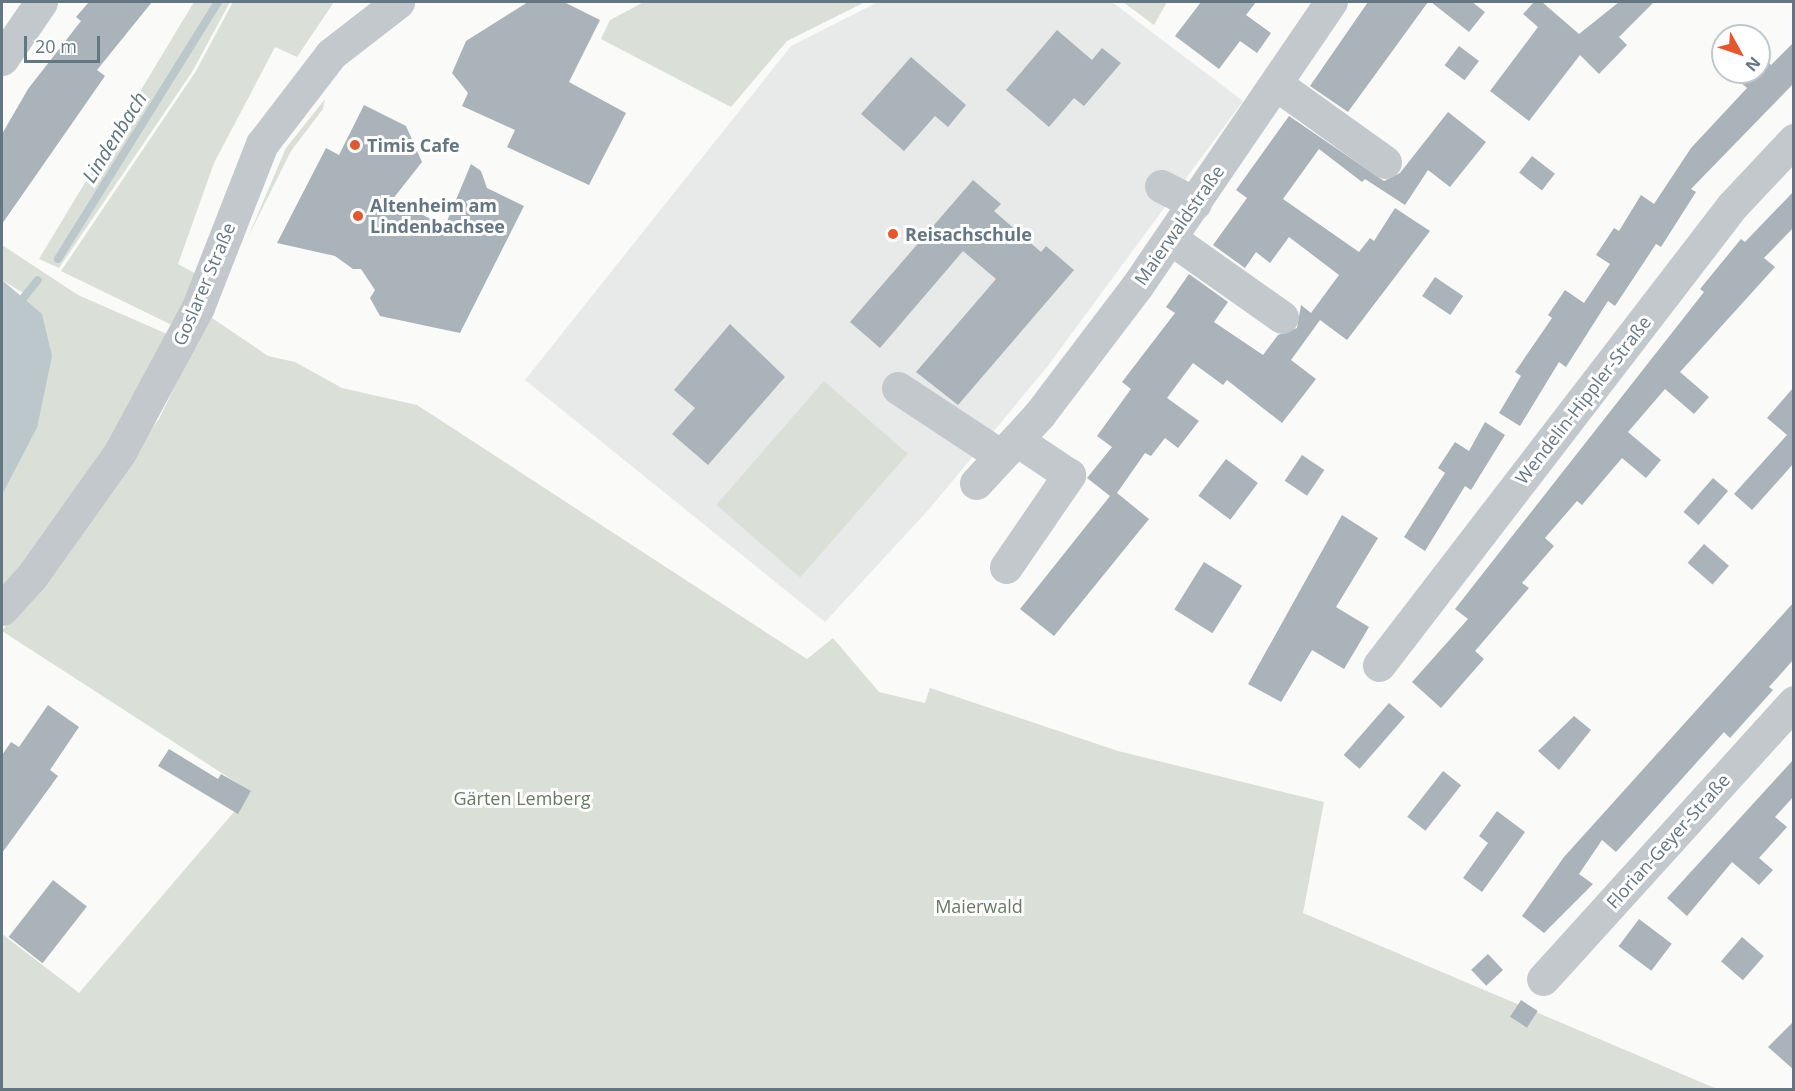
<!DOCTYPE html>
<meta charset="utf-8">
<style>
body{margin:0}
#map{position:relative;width:1795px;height:1091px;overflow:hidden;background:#fafaf8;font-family:"Open Sans",sans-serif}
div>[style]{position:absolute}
.built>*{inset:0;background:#e8e9e9}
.green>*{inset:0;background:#dadfd7;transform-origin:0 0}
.water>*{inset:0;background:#bbc7cb}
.stream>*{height:8px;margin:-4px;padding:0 4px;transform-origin:4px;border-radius:4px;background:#bbc7cb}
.building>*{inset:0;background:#aab3b9;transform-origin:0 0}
.minor>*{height:33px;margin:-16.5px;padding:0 16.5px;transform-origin:16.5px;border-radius:16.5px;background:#c3c8cc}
.dots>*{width:16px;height:16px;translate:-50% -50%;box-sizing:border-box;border:3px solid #fff;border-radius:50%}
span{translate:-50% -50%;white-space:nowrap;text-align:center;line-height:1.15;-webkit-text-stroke:6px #fff;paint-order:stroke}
.poi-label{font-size:18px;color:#657683;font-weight:700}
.left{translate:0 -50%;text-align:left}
.street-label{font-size:18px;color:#657683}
.park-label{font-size:18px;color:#687a64}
.water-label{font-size:20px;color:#60757c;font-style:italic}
.frame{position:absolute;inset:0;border:3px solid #657683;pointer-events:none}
.north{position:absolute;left:1711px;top:24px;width:60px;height:60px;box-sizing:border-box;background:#fff;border:2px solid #c1c8cd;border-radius:50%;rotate:130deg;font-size:16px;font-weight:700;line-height:24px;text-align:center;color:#657683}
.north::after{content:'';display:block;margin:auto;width:21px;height:27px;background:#e4572e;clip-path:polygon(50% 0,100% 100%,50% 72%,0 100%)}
.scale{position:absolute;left:24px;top:36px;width:76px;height:27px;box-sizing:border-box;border:3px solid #657683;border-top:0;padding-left:8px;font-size:18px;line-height:21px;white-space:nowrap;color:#657683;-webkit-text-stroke:4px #fff;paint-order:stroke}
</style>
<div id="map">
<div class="built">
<i style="clip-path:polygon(878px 2px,1112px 2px,1243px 101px,1047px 367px,930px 508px,825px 622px,525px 380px,791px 46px)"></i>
</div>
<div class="green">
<i style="clip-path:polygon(194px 2px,230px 2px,192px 72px,59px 268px,39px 259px)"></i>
<i style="clip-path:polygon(233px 2px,334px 2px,297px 57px,275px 47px,214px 163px,178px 264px,198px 275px,180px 329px,61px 271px,196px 71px)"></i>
<i style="clip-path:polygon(644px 2px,865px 2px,787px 41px,731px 107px,601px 39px,610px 20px)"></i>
<i style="clip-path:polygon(1123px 2px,1167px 2px,1154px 25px)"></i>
<i style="clip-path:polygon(325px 99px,323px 109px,291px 151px,248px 237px,286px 148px)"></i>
<i style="clip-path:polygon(2px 245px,78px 295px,174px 337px,113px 448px,2px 597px,2px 495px,37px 428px,25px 294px,2px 280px)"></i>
<i style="clip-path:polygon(209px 316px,268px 356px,295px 362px,342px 388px,417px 405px,807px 659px,833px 638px,879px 692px,925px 703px,930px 688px,1118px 751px,1324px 802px,1303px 913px,1717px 1089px,2px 1089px,2px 934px,79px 993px,251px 792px,2px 631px,159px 419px)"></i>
<i style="left:824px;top:381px;width:111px;height:164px;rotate:41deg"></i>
</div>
<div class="water">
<i style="clip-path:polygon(2px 280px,42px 314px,52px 356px,37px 428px,2px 495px)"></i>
</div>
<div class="stream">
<i style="left:58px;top:259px;width:303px;rotate:-58.1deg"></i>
<i style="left:20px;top:302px;width:28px;rotate:-51deg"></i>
</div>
<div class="building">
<i style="clip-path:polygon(89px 2px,152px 2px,97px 70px,105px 76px,2px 224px,2px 134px,28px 89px,81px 21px,76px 17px)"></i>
<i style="clip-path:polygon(528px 2px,564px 2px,600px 20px,569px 82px,626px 113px,589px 185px,507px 147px,515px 130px,462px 106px,468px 93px,452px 73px,466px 41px)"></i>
<i style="clip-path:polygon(1201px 2px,1256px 2px,1246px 15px,1271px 33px,1257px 53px,1240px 41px,1219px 69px,1175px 36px)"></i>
<i style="clip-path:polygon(1368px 2px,1428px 2px,1348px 112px,1310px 86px)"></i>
<i style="clip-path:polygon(1431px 2px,1472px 2px,1485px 12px,1469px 32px)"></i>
<i style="clip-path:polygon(1534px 2px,1542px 2px,1579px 34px,1619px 2px,1654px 2px,1619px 37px,1627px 45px,1599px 74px,1580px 55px,1529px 121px,1490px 91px,1538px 27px,1523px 14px)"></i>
<i style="clip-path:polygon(1057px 30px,1092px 60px,1102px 48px,1121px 63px,1084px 106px,1074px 98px,1049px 127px,1006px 90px)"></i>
<i style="clip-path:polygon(1794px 42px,1794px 83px,1691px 189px,1696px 192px,1661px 247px,1656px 244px,1615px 306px,1608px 301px,1566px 367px,1559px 362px,1520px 426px,1499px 413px,1521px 376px,1515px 372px,1552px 318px,1548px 315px,1565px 290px,1584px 303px,1610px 264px,1596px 255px,1614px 228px,1619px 231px,1641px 195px,1654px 204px,1691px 148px,1747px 88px,1729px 72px,1759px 72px,1759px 53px,1771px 65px)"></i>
<i style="left:1459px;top:46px;width:25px;height:24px;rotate:37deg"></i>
<i style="clip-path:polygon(911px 57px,966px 105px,948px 127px,935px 116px,904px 151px,861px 114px)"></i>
<i style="clip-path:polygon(364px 105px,406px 126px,422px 162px,392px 200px,445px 226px,471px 164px,481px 171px,487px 188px,524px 206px,460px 333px,380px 316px,370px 298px,375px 290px,361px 269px,353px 269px,335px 256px,277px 243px,326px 148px,339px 155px)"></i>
<i style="clip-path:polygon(1448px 112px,1486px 142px,1450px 187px,1428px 170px,1405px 205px,1365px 179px,1362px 182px,1319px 149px,1283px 199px,1359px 252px,1370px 238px,1374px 241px,1395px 208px,1430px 231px,1347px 340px,1320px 320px,1291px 360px,1316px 379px,1282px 423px,1227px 380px,1223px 385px,1193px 363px,1167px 398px,1199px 421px,1178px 448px,1165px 438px,1151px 456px,1145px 453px,1117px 493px,1149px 519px,1054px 636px,1020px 609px,1110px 496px,1087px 478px,1112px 447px,1097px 436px,1131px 389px,1122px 382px,1175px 313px,1166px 307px,1189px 274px,1228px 302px,1214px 322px,1263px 355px,1278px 335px,1297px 328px,1301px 305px,1311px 313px,1339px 275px,1289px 237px,1270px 263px,1256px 252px,1245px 268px,1213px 245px,1247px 198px,1236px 190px,1289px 116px,1384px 181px,1400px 173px)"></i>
<i style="left:1532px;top:156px;width:29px;height:21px;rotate:38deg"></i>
<i style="clip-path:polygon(973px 180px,1001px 204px,994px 211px,1041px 252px,1046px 246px,1074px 270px,958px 405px,916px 372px,996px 279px,963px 251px,880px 348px,850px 322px)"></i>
<i style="clip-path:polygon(1794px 191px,1794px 227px,1764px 258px,1775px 267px,1680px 372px,1709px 397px,1694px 414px,1665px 389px,1628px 432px,1661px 460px,1646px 478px,1622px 458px,1582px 505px,1577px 501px,1545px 538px,1554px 546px,1522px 583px,1529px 588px,1475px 651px,1484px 659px,1441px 708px,1412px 682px,1468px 619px,1455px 609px,1704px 292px,1700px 289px,1741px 239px,1745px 242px)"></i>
<i style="left:1435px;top:277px;width:34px;height:23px;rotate:34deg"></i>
<i style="clip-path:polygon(730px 324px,785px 377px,708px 465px,672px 434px,695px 408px,674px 390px)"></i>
<i style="clip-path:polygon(1794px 387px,1794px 463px,1752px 510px,1734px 494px,1787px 435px,1767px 418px)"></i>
<i style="clip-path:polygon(1485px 422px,1505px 435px,1471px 490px,1465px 486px,1425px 551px,1404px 537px,1445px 473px,1438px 468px,1455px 442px,1469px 451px)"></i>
<i style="left:1302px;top:455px;width:27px;height:31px;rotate:34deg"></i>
<i style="left:1226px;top:459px;width:40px;height:46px;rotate:37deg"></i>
<i style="left:1713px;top:478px;width:20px;height:45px;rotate:41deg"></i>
<i style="clip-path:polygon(1342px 515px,1378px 538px,1336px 607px,1369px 627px,1344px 669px,1312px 650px,1281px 702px,1248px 684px)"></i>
<i style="left:1704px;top:544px;width:33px;height:25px;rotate:41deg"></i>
<i style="left:1204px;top:562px;width:45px;height:56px;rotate:32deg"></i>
<i style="clip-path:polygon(1794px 602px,1794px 659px,1769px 687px,1773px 690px,1730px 738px,1724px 732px,1616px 852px,1602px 840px,1579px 874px,1593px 884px,1544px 933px,1522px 916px,1564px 857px)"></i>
<i style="left:1389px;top:703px;width:21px;height:69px;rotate:41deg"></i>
<i style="clip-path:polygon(48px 705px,79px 727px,50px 770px,58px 776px,2px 853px,2px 755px,11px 742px,19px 747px)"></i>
<i style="clip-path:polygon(1574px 716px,1591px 730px,1559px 770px,1538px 751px)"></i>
<i style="clip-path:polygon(169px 749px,218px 779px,221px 774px,251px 791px,238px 814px,158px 766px)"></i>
<i style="clip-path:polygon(1794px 759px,1794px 796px,1775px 817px,1787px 827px,1759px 858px,1773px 870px,1759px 885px,1732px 862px,1687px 916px,1667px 898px)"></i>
<i style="left:1443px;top:771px;width:23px;height:58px;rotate:38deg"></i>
<i style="clip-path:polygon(1497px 811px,1525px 832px,1482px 892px,1463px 878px,1488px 843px,1479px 836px)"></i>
<i style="left:53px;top:880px;width:43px;height:72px;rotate:38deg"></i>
<i style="left:1639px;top:919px;width:41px;height:34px;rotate:37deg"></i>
<i style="left:1742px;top:937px;width:29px;height:32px;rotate:41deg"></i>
<i style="left:1488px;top:954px;width:22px;height:23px;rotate:47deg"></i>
<i style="left:1521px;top:1000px;width:20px;height:20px;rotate:33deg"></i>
<i style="clip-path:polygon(1794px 1021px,1794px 1070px,1768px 1047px)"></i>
</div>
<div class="minor">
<i style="left:2px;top:59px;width:69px;rotate:-55.6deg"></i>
<i style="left:1276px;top:84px;width:134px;rotate:35.6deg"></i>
<i style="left:1161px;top:186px;width:38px;rotate:27deg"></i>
<i style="left:1170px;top:238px;width:137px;rotate:35.2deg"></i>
<i style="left:898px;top:388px;width:123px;rotate:33.4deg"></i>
<i style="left:976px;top:483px;width:93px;rotate:-47.2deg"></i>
<i style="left:1039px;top:415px;width:162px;rotate:-52.8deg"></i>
<i style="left:1137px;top:286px;width:344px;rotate:-55.7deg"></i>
<i style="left:1006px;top:567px;width:112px;rotate:-55.6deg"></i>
<i style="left:1069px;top:475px;width:63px;rotate:-146.1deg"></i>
<i style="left:2px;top:609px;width:45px;rotate:-47.7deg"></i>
<i style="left:32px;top:576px;width:152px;rotate:-54.6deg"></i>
<i style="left:120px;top:452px;width:165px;rotate:-61.7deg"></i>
<i style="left:198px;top:307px;width:175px;rotate:-68.6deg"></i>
<i style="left:262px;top:144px;width:113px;rotate:-52.5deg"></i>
<i style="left:331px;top:54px;width:85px;rotate:-37.8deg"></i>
<i style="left:1379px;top:665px;width:579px;rotate:-52.44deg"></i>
<i style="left:1732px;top:206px;width:91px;rotate:-46.8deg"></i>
<i style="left:1543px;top:979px;width:374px;rotate:-47.8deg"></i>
</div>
<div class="dots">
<i style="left:355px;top:145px;background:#e4572e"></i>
<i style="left:358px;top:216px;background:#e4572e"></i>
<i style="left:893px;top:234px;background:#e4572e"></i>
</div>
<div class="poi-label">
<span class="left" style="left:367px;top:145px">Timis Cafe</span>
<span class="left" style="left:370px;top:216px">Altenheim am<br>Lindenbachsee</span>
<span class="left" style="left:905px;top:234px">Reisachschule</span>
</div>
<div class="street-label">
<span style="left:1179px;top:225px;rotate:-55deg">Maierwaldstraße</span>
<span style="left:204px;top:284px;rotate:-67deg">Goslarer Straße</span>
<span style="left:1583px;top:400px;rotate:-52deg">Wendelin-Hippler-Straße</span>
<span style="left:1668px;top:841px;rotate:-48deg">Florian-Geyer-Straße</span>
</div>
<div class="park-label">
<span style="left:522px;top:798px">Gärten Lemberg</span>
<span style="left:979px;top:906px">Maierwald</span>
</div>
<div class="water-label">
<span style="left:114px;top:137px;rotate:-58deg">Lindenbach</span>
</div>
<div class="frame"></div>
<div class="north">N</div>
<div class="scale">20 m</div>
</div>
